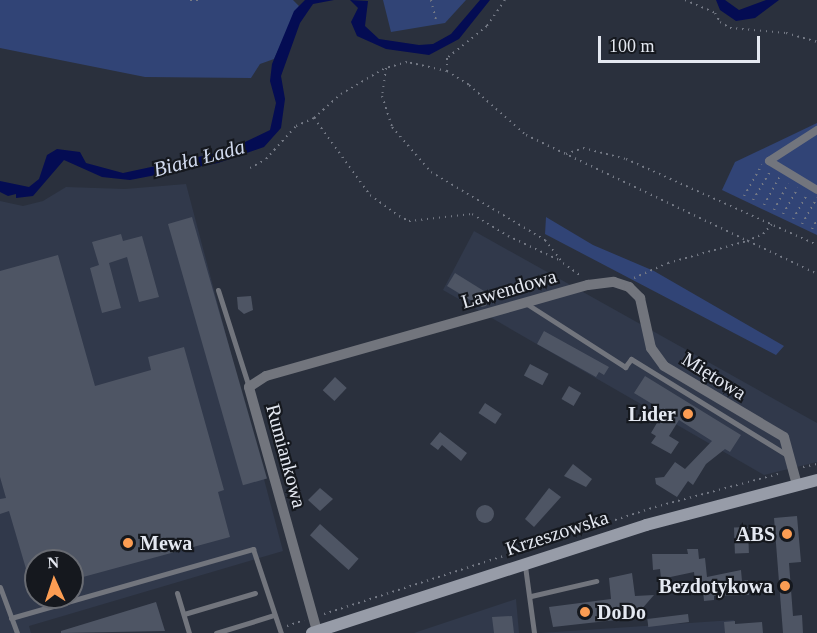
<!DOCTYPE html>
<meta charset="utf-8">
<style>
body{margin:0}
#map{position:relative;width:817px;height:633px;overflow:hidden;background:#2a303d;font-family:"Times New Roman",serif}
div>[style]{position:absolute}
.built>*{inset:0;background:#31394b}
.green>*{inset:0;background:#314476}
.water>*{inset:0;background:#040c53}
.building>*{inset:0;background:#4e5564;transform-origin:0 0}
.round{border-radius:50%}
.path>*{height:2px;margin-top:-1px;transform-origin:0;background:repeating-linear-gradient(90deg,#747985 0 1.5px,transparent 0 6px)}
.service>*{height:5px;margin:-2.5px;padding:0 2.5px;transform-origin:2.5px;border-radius:2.5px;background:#72757d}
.pedestrian>*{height:8px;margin:-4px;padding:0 4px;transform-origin:4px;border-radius:4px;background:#72757d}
.minor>*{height:10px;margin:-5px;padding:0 5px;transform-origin:5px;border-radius:5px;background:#72757d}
.secondary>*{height:12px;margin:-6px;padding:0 6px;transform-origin:6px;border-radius:6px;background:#979ca8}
.dots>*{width:16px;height:16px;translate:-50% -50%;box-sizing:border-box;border:3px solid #15181e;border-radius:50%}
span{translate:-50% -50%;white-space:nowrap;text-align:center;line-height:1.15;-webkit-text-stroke:4.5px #15181e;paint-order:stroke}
.street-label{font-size:20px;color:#e4e8f1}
.poi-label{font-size:20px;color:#e4e8f1;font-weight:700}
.right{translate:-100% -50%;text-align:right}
.left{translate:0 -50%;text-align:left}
.water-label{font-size:21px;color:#d1daef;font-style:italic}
.north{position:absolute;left:24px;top:549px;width:60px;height:60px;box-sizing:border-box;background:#15181e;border:2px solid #686b72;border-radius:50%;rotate:357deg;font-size:16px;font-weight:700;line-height:24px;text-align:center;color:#e4e8f1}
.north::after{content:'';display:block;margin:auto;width:21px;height:27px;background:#fc9d53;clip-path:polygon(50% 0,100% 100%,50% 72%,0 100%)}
.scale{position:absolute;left:598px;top:36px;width:162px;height:27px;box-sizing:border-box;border:3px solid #e4e8f1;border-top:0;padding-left:8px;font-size:18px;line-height:21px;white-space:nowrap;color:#e4e8f1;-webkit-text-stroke:4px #15181e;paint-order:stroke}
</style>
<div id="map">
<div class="built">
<i style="clip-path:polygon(evenodd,186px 184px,283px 551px,29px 626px,31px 633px,0 633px,0 201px,23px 206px,43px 201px,66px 187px,125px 189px,186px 184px,36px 561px,72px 561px,72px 597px,36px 597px,36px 561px)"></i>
<i style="clip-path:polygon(474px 231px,817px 423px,817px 462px,764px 475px,443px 290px)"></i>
<i style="clip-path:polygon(516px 599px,519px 633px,414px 633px)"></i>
<i style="clip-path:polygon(734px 620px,736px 633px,540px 633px)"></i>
</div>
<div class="green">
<i style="clip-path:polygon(0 0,293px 0,299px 6px,274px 59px,260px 64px,251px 78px,145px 77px,0 48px)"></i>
<i style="clip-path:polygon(383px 0,466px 0,445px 23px,391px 32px)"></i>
<i style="clip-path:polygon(817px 123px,817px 235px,722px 190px,735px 162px)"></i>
<i style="clip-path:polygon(546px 217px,593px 245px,654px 271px,784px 346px,776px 355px,545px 234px)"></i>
</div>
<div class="water">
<i style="clip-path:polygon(305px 0,334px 0,313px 4px,300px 23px,281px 76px,285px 99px,281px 128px,264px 147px,218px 163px,130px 180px,102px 177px,64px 160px,33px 196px,16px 198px,16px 194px,8px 196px,0 192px,0 181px,29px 187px,39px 179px,47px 155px,57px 149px,80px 152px,86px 163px,123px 173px,226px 151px,270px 130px,276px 103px,270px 81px,272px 64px,294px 11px)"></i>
<i style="clip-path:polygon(350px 0,368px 1px,365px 26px,379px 39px,419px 45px,433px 44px,451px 34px,480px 0,490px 0,459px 39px,429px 55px,386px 49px,357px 36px,351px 22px,358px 8px)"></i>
<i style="clip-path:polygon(716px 0,725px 0,739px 10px,766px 0,779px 0,755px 18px,736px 21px,720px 10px)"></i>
</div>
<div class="building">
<i style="left:192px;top:217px;width:272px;height:25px;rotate:74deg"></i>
<i style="clip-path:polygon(121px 234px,123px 241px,142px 236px,159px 297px,139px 302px,127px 257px,109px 263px,121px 308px,102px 313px,90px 268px,99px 265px,92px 242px)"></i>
<i style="clip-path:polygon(58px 255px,95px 386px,151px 370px,148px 357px,184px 347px,224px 490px,218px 492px,230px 537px,72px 580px,72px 561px,36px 561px,34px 596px,9px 511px,0 514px,0 499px,6px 498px,0 477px,0 271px)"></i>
<i style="clip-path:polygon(455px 273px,492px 296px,486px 306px,482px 307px,447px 286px)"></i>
<i style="clip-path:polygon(251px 296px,253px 310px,244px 314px,238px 309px,237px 297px)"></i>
<i style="clip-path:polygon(544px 331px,609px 367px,604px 375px,599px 372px,596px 377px,537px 344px)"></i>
<i style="left:530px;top:364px;width:21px;height:13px;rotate:28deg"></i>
<i style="clip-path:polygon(645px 376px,741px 435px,730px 452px,725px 449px,706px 464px,693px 485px,688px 481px,677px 497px,656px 484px,655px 478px,664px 477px,675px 462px,685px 469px,712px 441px,679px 420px,669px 436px,679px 442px,671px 454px,651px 443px,656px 436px,651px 433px,664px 411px,634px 393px)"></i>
<i style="left:335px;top:377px;width:16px;height:18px;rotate:43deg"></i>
<i style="left:569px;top:386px;width:14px;height:15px;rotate:30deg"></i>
<i style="left:485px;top:403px;width:20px;height:12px;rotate:33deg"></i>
<i style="clip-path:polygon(440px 432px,467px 453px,461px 461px,442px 445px,438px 450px,430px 444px)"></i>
<i style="clip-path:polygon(573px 464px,592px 479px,586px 487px,564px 476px)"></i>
<i style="clip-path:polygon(320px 488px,333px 499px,320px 511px,308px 500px)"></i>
<i style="clip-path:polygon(549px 488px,561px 497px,534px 527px,525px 519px)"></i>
<i class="round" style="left:476px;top:505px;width:18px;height:18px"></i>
<i style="clip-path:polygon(797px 516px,801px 562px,789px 563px,793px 616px,802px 615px,803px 633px,783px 633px,774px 518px)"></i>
<i style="left:320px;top:524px;width:52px;height:15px;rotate:42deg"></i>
<i style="left:748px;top:527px;width:26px;height:14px;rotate:88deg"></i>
<i style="clip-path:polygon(687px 549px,698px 549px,699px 559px,705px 558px,707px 577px,741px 570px,742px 581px,748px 580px,749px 595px,714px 596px,714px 600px,704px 601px,703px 590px,696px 591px,694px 572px,661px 579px,660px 569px,653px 570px,652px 554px,688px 554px)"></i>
<i style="clip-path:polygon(632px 573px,635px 596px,654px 595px,634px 618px,553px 627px,549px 607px,611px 599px,609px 578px)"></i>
<i style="clip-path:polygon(156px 602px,165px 631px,61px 633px,61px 631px)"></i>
<i style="left:688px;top:614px;width:8px;height:41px;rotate:83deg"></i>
<i style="clip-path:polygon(512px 616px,514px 633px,494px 633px,492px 617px)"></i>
<i style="clip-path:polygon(735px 621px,735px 624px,762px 622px,763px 633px,725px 633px,724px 622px)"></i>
</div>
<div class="path">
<i style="left:190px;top:0;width:12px"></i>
<i style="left:431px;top:0;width:21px;rotate:76deg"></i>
<i style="left:505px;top:0;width:32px;rotate:125deg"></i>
<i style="left:487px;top:26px;width:51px;rotate:141.3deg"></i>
<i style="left:447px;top:58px;width:13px;rotate:90deg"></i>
<i style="left:447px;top:71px;width:26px;rotate:32deg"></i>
<i style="left:469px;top:85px;width:76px;rotate:41.3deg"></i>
<i style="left:526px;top:135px;width:322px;rotate:25.5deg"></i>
<i style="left:685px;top:0;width:33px;rotate:23deg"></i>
<i style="left:715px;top:13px;width:10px;rotate:61deg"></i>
<i style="left:720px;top:22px;width:12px;rotate:31deg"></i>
<i style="left:730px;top:28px;width:56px;rotate:5.1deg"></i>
<i style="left:786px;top:33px;width:32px;rotate:16deg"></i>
<i style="left:447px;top:71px;width:41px;rotate:-167.3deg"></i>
<i style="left:407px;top:62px;width:22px;rotate:164deg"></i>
<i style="left:386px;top:68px;width:28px;rotate:98deg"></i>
<i style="left:382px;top:96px;width:33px;rotate:72deg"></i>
<i style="left:392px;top:127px;width:60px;rotate:49.1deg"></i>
<i style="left:431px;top:172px;width:133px;rotate:30.8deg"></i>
<i style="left:545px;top:240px;width:29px;rotate:52deg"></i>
<i style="left:563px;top:263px;width:22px;rotate:36deg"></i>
<i style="left:314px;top:118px;width:95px;rotate:54deg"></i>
<i style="left:370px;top:195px;width:36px;rotate:36deg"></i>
<i style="left:399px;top:216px;width:11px;rotate:27deg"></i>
<i style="left:409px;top:221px;width:63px;rotate:-6.3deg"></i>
<i style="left:472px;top:214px;width:42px;rotate:31.4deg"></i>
<i style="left:508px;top:236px;width:59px;rotate:25.3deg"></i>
<i style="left:566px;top:154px;width:18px;rotate:-19deg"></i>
<i style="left:583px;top:148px;width:44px;rotate:14.3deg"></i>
<i style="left:626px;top:159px;width:209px;rotate:24.2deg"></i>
<i style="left:250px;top:168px;width:18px;rotate:-29deg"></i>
<i style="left:266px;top:159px;width:45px;rotate:-47.7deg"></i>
<i style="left:296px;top:126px;width:20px;rotate:-24deg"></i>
<i style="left:314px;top:118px;width:36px;rotate:-42deg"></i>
<i style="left:341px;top:94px;width:51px;rotate:-30.6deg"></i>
<i style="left:744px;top:196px;width:36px;rotate:-60deg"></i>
<i style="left:753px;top:200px;width:33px;rotate:-59deg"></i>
<i style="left:764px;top:205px;width:33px;rotate:-61deg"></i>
<i style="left:774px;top:210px;width:30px;rotate:-62deg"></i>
<i style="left:783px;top:214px;width:30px;rotate:-60deg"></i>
<i style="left:793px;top:219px;width:28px;rotate:-60deg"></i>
<i style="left:802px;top:224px;width:30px;rotate:-60deg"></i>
<i style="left:812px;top:229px;width:10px;rotate:-61deg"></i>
<i style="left:634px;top:278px;width:37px;rotate:-24deg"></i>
<i style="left:668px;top:263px;width:82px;rotate:-15.6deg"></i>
<i style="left:747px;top:241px;width:17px;rotate:-24deg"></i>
<i style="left:763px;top:234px;width:13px;rotate:-48deg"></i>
<i style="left:803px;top:467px;width:14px;rotate:-12deg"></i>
<i style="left:324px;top:614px;width:348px;rotate:-17.9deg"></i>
<i style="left:655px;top:507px;width:131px;rotate:-15deg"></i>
<i style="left:287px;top:626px;width:18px;rotate:-19deg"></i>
</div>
<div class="service">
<i style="left:218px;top:290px;width:102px;rotate:72.3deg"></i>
<i style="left:527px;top:304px;width:117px;rotate:32.7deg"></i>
<i style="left:625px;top:367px;width:10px;rotate:-53deg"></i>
<i style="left:631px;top:359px;width:183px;rotate:31.6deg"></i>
<i style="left:525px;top:566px;width:68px;rotate:82.3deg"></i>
<i style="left:0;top:587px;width:49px;rotate:69.7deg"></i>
<i style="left:177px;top:593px;width:42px;rotate:73.3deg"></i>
<i style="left:531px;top:596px;width:67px;rotate:-13deg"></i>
<i style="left:184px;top:614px;width:74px;rotate:-16.5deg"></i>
<i style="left:11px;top:618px;width:252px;rotate:-15.9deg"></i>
<i style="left:253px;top:549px;width:89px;rotate:71.6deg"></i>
<i style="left:216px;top:633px;width:61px;rotate:-17.2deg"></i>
</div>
<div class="pedestrian">
<i style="left:817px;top:130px;width:57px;rotate:147.1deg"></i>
<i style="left:769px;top:161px;width:56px;rotate:31.1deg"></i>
</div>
<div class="minor">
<i style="left:317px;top:631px;width:253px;rotate:-105.6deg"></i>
<i style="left:249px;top:387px;width:20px;rotate:-33deg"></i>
<i style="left:266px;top:376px;width:335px;rotate:-15.8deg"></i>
<i style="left:588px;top:285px;width:26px;rotate:-7deg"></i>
<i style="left:614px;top:282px;width:16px;rotate:18deg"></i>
<i style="left:629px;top:287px;width:16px;rotate:45deg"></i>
<i style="left:640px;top:298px;width:51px;rotate:77.6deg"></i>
<i style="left:651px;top:348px;width:22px;rotate:54deg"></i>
<i style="left:664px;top:366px;width:139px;rotate:30.6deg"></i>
<i style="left:784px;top:437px;width:50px;rotate:74.8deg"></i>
</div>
<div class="secondary">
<i style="left:312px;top:633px;width:351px;rotate:-17.9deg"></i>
<i style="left:646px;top:525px;width:177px;rotate:-14.7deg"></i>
</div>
<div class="dots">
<i style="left:688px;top:414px;background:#fc9d53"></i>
<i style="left:787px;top:534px;background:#fc9d53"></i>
<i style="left:128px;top:543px;background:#fc9d53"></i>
<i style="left:785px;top:586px;background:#fc9d53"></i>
<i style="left:585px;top:612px;background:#fc9d53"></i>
</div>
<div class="street-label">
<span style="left:509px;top:289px;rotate:-16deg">Lawendowa</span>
<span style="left:714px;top:376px;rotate:32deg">Miętowa</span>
<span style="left:286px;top:456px;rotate:75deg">Rumiankowa</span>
<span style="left:557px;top:533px;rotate:-18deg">Krzeszowska</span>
</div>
<div class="poi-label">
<span class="right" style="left:676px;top:414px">Lider</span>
<span class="right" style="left:775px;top:534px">ABS</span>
<span class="left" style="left:140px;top:543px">Mewa</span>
<span class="right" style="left:773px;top:586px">Bezdotykowa</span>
<span class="left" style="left:597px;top:612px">DoDo</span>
</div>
<div class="water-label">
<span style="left:199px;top:158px;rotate:-15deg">Biała Łada</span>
</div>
<div class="north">N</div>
<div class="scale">100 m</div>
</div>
